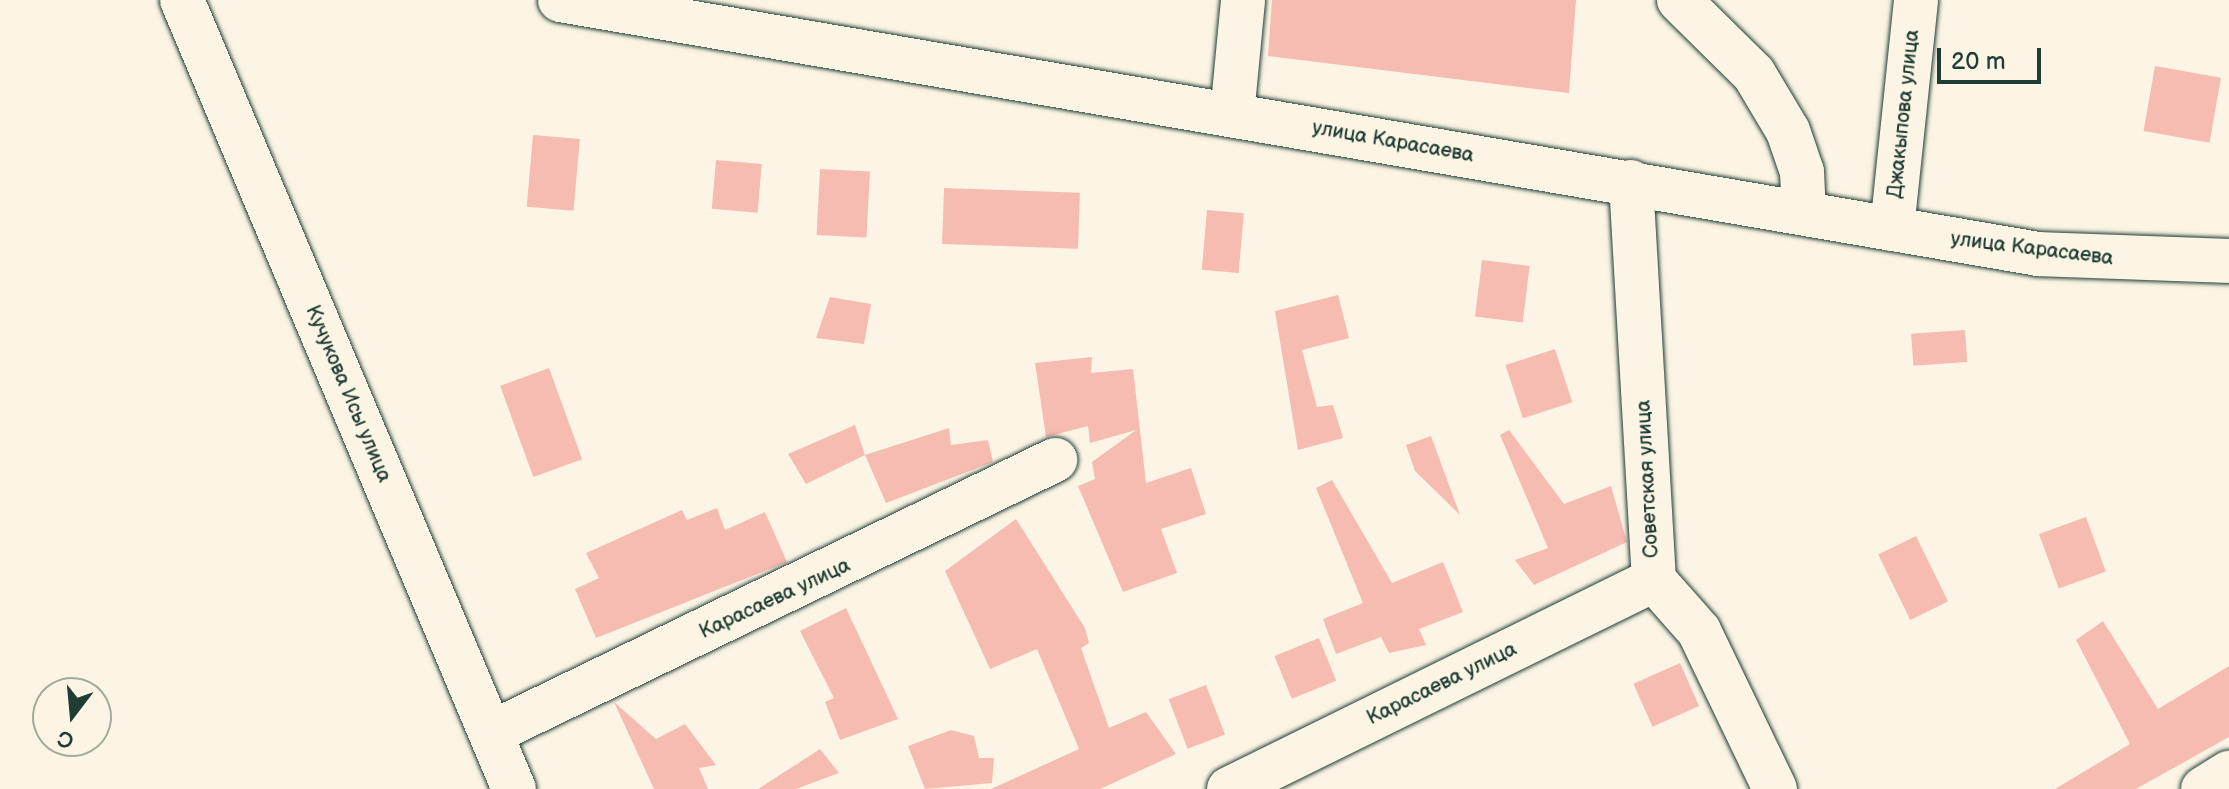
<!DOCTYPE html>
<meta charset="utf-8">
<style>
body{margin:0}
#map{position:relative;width:2229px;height:789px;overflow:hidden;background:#fcf5e5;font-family:"Balsamiq Sans",sans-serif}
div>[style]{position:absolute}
.building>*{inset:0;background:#f7bcb1;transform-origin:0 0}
.roads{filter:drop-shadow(0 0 2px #1f3d34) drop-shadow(0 0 2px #1f3d34)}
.minor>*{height:44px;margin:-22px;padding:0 22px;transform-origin:22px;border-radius:22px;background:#fcf5e5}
.major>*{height:44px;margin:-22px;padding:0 22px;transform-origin:22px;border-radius:22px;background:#fcf5e5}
span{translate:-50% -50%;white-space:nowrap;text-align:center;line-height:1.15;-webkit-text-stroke:7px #fcf5e5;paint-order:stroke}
.street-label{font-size:20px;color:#1f3d34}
.north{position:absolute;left:32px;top:677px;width:80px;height:80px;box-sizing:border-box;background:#fcf5e5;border:2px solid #a4ab9e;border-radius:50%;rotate:196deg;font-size:22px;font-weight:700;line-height:32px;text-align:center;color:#1f3d34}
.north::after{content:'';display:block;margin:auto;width:28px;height:36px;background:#1f3d34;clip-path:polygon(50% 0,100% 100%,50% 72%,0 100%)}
.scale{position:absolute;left:1937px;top:48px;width:104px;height:36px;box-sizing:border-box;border:4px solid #1f3d34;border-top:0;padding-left:10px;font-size:24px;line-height:28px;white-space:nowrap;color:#1f3d34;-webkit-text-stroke:6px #fcf5e5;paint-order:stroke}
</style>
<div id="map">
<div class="building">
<i style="clip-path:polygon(1272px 0,1576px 0,1569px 93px,1268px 56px)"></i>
<i style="left:2155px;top:66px;width:67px;height:66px;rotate:10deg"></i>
<i style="left:533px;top:135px;width:47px;height:72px;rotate:5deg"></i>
<i style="left:716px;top:160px;width:46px;height:49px;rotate:5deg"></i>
<i style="left:820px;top:169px;width:50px;height:66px;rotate:3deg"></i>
<i style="left:944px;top:188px;width:136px;height:56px;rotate:2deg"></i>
<i style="left:1207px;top:210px;width:37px;height:60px;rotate:5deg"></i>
<i style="left:1482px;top:260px;width:48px;height:57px;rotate:7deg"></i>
<i style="clip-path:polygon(1338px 295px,1349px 338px,1302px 350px,1317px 407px,1333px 405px,1343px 438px,1298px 450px,1275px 311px)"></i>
<i style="clip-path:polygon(830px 297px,871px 304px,864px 344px,816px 338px)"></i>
<i style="left:1965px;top:330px;width:32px;height:54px;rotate:86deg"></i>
<i style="left:1555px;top:349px;width:56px;height:52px;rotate:72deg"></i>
<i style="clip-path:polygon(1092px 357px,1091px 373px,1133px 369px,1146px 483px,1191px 468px,1206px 514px,1161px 529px,1177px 573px,1123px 592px,1078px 486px,1095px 479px,1092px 462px,1136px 430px,1090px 443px,1088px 426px,1046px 437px,1035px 363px)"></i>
<i style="left:549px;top:368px;width:97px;height:52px;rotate:70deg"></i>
<i style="clip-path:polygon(855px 425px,865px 455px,806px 484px,788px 454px)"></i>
<i style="clip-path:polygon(949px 428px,951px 445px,988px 440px,993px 462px,886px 503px,865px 455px)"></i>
<i style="clip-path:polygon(1509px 430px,1564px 504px,1611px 486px,1627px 542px,1534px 585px,1515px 560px,1548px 548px,1500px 435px)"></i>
<i style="clip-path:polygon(1431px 436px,1460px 515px,1415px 471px,1406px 445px)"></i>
<i style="clip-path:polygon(1332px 480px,1392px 583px,1443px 562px,1463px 612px,1419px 629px,1426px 645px,1389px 653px,1381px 637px,1336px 654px,1323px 619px,1363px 603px,1316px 488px)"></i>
<i style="clip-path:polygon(717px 508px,725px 530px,765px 512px,787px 562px,596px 638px,575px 589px,599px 578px,586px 553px,682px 510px,687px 520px)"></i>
<i style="left:2086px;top:517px;width:58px;height:50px;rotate:70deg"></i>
<i style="clip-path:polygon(1016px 519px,1085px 628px,1089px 643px,1081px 648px,1109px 728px,1146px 712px,1176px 754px,1100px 789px,991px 789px,1079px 749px,1037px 649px,990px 669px,945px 571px)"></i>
<i style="left:1916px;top:536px;width:73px;height:42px;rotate:64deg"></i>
<i style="clip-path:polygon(846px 608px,898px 719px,840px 740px,825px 702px,834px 698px,800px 631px)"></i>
<i style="clip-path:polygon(2103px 621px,2158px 709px,2229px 666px,2229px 737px,2136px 789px,2055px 789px,2130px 744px,2076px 640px)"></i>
<i style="left:1319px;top:638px;width:46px;height:48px;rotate:68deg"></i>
<i style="left:1680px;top:663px;width:47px;height:51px;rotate:66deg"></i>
<i style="left:1206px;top:685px;width:53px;height:40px;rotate:69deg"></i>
<i style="clip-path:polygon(614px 702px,656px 739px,685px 724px,716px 765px,699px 768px,708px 789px,654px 789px)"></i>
<i style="clip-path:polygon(951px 730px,974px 736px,979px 758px,994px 758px,992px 783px,925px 789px,908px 746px)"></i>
<i style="clip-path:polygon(820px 749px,839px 773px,796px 789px,758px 789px)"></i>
</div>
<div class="roads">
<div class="minor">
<i style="left:1679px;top:0;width:105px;rotate:44.6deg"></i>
<i style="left:1754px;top:74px;width:66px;rotate:59.2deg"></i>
<i style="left:1788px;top:131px;width:43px;rotate:71.1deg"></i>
<i style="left:1802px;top:172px;width:41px;rotate:87.2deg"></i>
<i style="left:1232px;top:115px;width:116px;rotate:-84.5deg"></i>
<i style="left:1631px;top:182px;width:399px;rotate:86.7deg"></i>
<i style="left:1654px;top:580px;width:68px;rotate:48.6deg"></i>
<i style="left:1699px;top:631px;width:175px;rotate:64.3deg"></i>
<i style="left:1892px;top:229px;width:230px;rotate:-84deg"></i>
<i style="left:491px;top:733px;width:627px;rotate:-25.83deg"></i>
<i style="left:1229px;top:789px;width:474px;rotate:-26.2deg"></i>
<i style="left:2203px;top:789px;width:31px;rotate:-32deg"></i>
</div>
<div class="major">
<i style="left:182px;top:0;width:856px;rotate:67.18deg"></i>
<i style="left:560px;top:0;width:1500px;rotate:9.75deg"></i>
<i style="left:2038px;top:254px;width:191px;rotate:2.1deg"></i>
</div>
</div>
<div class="street-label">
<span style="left:1904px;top:114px;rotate:-84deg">Джакыпова улица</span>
<span style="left:1393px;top:142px;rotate:10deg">улица Карасаева</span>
<span style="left:2032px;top:249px;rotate:7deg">улица Карасаева</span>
<span style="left:348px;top:394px;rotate:67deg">Кучукова Исы улица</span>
<span style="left:1648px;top:479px;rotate:-93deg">Советская улица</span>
<span style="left:775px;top:599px;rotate:-25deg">Карасаева улица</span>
<span style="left:1442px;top:684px;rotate:-26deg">Карасаева улица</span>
</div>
<div class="north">С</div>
<div class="scale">20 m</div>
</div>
